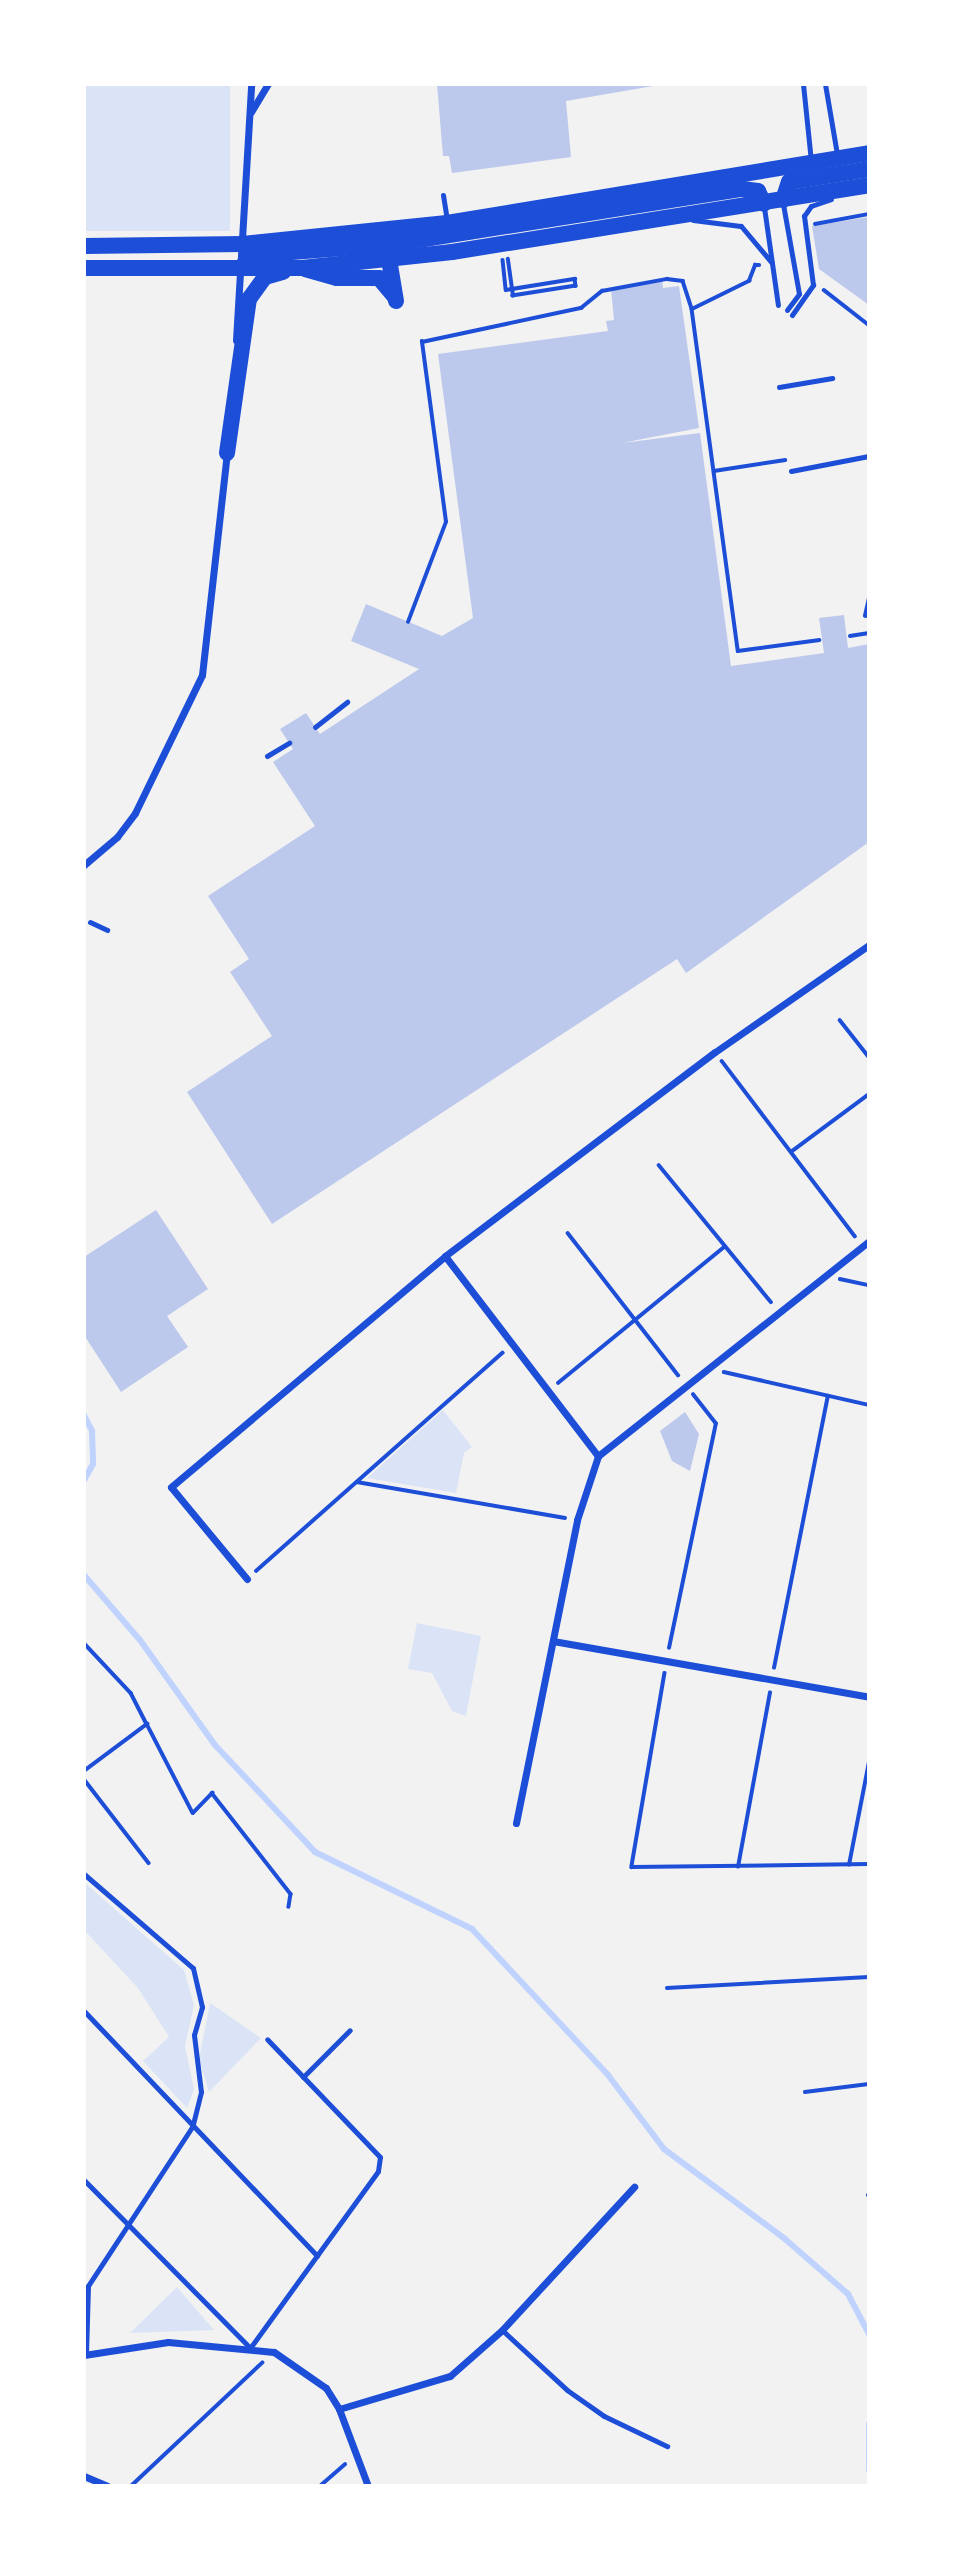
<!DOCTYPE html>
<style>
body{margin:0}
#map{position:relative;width:953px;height:2570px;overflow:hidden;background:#f2f2f2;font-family:Roboto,sans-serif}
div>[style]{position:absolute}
.green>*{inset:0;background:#dbe4f7;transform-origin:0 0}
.stream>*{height:6px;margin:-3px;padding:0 3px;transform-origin:3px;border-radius:3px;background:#bfd3fe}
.building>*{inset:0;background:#bdc9ec}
.path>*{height:3.5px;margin:-1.75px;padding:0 1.75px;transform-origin:1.75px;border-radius:1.75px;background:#1d4ed8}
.service>*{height:5px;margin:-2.5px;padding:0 2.5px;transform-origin:2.5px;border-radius:2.5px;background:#1d4ed8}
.minor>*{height:7px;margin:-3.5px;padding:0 3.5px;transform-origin:3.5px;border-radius:3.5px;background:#1d4ed8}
.primary>*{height:16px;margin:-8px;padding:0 8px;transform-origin:8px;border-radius:8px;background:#1d4ed8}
span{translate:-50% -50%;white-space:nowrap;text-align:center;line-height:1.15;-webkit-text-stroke:5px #fff;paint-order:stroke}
.frame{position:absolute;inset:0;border:86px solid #fff;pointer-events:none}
</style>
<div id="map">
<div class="green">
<i style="left:84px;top:84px;width:146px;height:147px"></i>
<i style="clip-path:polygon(443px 1410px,472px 1447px,464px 1453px,456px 1493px,367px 1478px)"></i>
<i style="clip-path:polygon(417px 1623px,481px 1636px,466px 1716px,452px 1711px,432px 1673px,408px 1669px)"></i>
<i style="clip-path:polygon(84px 1882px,184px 1970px,194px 2005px,185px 2046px,194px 2089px,187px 2108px,143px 2061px,169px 2037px,138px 1988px,84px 1930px)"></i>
<i style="clip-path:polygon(210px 2003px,261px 2038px,209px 2092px,199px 2059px)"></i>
<i style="clip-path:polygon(177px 2287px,214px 2330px,130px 2333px)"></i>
</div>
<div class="stream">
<i style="left:84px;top:1415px;width:18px;rotate:63deg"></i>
<i style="left:92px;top:1431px;width:33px;rotate:88deg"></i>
<i style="left:93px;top:1464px;width:18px;rotate:119deg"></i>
<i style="left:84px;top:1575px;width:86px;rotate:49.3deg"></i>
<i style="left:140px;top:1640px;width:129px;rotate:54.5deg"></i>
<i style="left:215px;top:1745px;width:146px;rotate:46.9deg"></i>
<i style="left:315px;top:1852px;width:175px;rotate:26.1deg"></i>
<i style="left:472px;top:1929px;width:200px;rotate:47deg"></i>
<i style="left:608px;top:2075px;width:93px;rotate:52.9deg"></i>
<i style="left:664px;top:2149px;width:151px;rotate:36.6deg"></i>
<i style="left:785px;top:2239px;width:84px;rotate:41.1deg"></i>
<i style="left:848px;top:2294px;width:45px;rotate:62.3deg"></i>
<i style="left:869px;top:2424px;width:46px;rotate:90deg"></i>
</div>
<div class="building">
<i style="clip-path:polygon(437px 84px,659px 84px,659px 85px,566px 101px,571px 157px,452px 173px,449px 156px,443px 156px)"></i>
<i style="clip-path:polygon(869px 217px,869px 305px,819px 269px,812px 226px)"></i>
<i style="clip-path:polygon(662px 279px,663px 288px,679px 286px,699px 428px,622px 443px,700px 433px,731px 666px,824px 653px,819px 618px,844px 615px,848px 648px,869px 644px,869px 842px,686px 973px,677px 959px,272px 1224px,187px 1092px,272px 1036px,230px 972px,249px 959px,208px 896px,315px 826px,273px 762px,293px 749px,280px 729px,306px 713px,320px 734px,419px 669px,351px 641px,366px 604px,442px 636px,473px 618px,438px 354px,608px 331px,606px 321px,614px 320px,611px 289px)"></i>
<i style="clip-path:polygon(156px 1210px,208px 1289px,167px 1316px,188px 1347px,121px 1392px,84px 1335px,84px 1257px)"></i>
<i style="clip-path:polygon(685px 1412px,699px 1434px,690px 1471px,672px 1461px,660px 1431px)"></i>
</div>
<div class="path">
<i style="left:815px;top:224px;width:55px;rotate:-10.5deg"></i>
<i style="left:503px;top:260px;width:30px;rotate:84deg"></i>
<i style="left:506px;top:290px;width:70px;rotate:-9.1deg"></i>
<i style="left:575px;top:279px;width:7px;rotate:82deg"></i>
<i style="left:576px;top:286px;width:64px;rotate:171deg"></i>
<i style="left:513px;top:296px;width:37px;rotate:-98deg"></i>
<i style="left:824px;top:290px;width:57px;rotate:37.9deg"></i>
<i style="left:692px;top:309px;width:64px;rotate:-26.2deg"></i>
<i style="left:749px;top:281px;width:17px;rotate:-69deg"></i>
<i style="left:755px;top:265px;width:4px"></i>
<i style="left:714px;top:471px;width:72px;rotate:-8.8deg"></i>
<i style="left:408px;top:622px;width:107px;rotate:-69.2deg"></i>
<i style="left:446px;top:522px;width:182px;rotate:-97.6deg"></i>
<i style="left:422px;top:342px;width:163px;rotate:-12.1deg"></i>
<i style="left:581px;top:308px;width:27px;rotate:-39deg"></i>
<i style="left:602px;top:291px;width:66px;rotate:-10.5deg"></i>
<i style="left:667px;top:279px;width:16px;rotate:7deg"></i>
<i style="left:683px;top:281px;width:29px;rotate:72deg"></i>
<i style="left:692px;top:309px;width:345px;rotate:82.3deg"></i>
<i style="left:738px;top:651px;width:82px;rotate:-7.7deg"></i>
<i style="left:850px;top:636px;width:19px;rotate:-9deg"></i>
<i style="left:840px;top:1020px;width:47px;rotate:51.9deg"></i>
<i style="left:722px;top:1061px;width:220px;rotate:52.8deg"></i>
<i style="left:791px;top:1152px;width:97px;rotate:-36.6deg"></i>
<i style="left:659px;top:1165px;width:177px;rotate:50.7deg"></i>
<i style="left:568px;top:1233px;width:180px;rotate:52.2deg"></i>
<i style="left:840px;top:1279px;width:30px;rotate:12deg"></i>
<i style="left:724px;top:1372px;width:149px;rotate:12.8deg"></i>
<i style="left:558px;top:1383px;width:215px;rotate:-39.3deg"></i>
<i style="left:357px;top:1482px;width:211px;rotate:9.8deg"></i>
<i style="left:256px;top:1571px;width:329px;rotate:-41.5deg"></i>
<i style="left:84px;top:1643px;width:69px;rotate:46.8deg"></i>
<i style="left:131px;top:1693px;width:35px;rotate:63deg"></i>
<i style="left:669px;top:1648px;width:229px;rotate:-78.2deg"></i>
<i style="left:716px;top:1424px;width:37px;rotate:-128deg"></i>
<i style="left:774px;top:1668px;width:277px;rotate:-78.8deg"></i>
<i style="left:665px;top:1673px;width:197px;rotate:99.7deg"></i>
<i style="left:632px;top:1867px;width:237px;rotate:-0.7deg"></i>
<i style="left:84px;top:1771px;width:79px;rotate:-36.7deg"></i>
<i style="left:147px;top:1724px;width:100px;rotate:62.7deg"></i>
<i style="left:193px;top:1813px;width:28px;rotate:-46deg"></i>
<i style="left:212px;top:1793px;width:128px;rotate:52deg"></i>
<i style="left:291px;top:1894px;width:13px;rotate:99deg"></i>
<i style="left:84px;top:1779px;width:106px;rotate:52.3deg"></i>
<i style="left:849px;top:1865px;width:105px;rotate:-79deg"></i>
<i style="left:738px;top:1867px;width:177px;rotate:-79.6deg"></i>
<i style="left:667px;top:1988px;width:202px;rotate:-3.1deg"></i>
<i style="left:805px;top:2092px;width:64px;rotate:-7.1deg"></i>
<i style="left:868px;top:2195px;width:1px"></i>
<i style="left:131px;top:2486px;width:180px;rotate:-43.2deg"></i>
<i style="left:320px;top:2486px;width:33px;rotate:-41deg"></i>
</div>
<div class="service">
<i style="left:803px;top:84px;width:77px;rotate:84.1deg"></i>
<i style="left:825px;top:84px;width:71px;rotate:80.3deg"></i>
<i style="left:443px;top:195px;width:24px;rotate:81deg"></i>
<i style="left:783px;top:204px;width:91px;rotate:79.9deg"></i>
<i style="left:799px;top:294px;width:20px;rotate:127deg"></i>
<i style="left:764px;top:207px;width:99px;rotate:81.9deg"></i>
<i style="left:693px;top:220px;width:48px;rotate:7.1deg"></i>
<i style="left:741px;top:226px;width:48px;rotate:50deg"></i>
<i style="left:792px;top:315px;width:37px;rotate:-55deg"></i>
<i style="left:813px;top:285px;width:70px;rotate:-97.4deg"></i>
<i style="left:804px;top:216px;width:12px;rotate:-55deg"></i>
<i style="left:811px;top:206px;width:21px;rotate:-19deg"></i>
<i style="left:779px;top:387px;width:54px;rotate:-9.6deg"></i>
<i style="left:791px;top:471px;width:79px;rotate:-10.9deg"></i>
<i style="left:865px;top:615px;width:17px;rotate:-77deg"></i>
<i style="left:315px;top:727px;width:41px;rotate:-38deg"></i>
<i style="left:267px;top:756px;width:26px;rotate:-31deg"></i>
<i style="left:90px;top:922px;width:19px;rotate:25deg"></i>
<i style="left:84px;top:1874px;width:144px;rotate:40.8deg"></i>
<i style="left:193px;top:1968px;width:40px;rotate:77deg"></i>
<i style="left:202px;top:2007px;width:29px;rotate:106deg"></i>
<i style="left:194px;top:2035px;width:57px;rotate:83deg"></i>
<i style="left:201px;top:2092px;width:36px;rotate:104deg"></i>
<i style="left:192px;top:2127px;width:190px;rotate:123.2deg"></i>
<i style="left:88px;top:2286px;width:68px;rotate:91.7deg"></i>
<i style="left:84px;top:2011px;width:338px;rotate:46.4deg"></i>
<i style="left:303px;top:2077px;width:66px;rotate:-45deg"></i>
<i style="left:84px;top:2180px;width:236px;rotate:45.3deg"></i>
<i style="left:250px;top:2348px;width:218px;rotate:-54.1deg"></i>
<i style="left:378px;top:2171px;width:14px;rotate:-82deg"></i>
<i style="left:380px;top:2157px;width:163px;rotate:-133.8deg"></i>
<i style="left:502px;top:2330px;width:88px;rotate:42.7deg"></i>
<i style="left:567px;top:2390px;width:45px;rotate:35.1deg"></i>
<i style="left:604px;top:2416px;width:70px;rotate:25.5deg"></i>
</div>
<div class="minor">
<i style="left:251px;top:112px;width:33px;rotate:-59deg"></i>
<i style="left:236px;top:340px;width:256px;rotate:-86.6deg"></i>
<i style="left:84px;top:865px;width:43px;rotate:-40.3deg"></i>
<i style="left:117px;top:837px;width:30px;rotate:-53deg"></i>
<i style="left:135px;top:813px;width:153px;rotate:-64.1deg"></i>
<i style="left:202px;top:675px;width:223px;rotate:-83.6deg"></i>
<i style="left:445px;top:1256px;width:252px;rotate:52.6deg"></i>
<i style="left:247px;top:1579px;width:119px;rotate:-129.6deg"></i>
<i style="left:171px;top:1487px;width:358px;rotate:-40.1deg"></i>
<i style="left:445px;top:1256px;width:338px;rotate:-37.1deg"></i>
<i style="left:715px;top:1052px;width:188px;rotate:-34.8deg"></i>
<i style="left:553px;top:1641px;width:321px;rotate:10deg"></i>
<i style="left:516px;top:1823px;width:309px;rotate:-78.6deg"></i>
<i style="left:577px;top:1520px;width:67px;rotate:-71.8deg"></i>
<i style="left:598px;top:1456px;width:346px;rotate:-38.4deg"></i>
<i style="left:84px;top:2355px;width:85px;rotate:-8.8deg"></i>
<i style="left:168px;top:2342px;width:106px;rotate:5.4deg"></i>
<i style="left:274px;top:2352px;width:63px;rotate:34.7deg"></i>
<i style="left:326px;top:2388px;width:25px;rotate:58deg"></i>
<i style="left:339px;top:2409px;width:82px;rotate:69.4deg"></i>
<i style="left:339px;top:2409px;width:116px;rotate:-16.6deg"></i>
<i style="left:450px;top:2376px;width:69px;rotate:-41.5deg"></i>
<i style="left:502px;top:2330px;width:195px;rotate:-47.3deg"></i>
<i style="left:84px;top:2476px;width:25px;rotate:23deg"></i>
</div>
<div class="primary">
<i style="left:783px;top:200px;width:19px;rotate:-72deg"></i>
<i style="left:789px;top:182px;width:81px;rotate:-9.2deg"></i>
<i style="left:84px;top:246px;width:159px;rotate:-0.7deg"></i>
<i style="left:243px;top:244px;width:205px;rotate:-5.9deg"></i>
<i style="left:447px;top:223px;width:428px;rotate:-9.4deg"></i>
<i style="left:241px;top:267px;width:18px;rotate:-43deg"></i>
<i style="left:254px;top:255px;width:139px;rotate:-4.5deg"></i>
<i style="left:84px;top:268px;width:218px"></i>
<i style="left:302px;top:268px;width:151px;rotate:-6.1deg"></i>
<i style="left:452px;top:252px;width:422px;rotate:-9.1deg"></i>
<i style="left:305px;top:269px;width:33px;rotate:16deg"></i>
<i style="left:337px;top:278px;width:42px"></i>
<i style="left:379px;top:278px;width:23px;rotate:50deg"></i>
<i style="left:396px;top:301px;width:43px;rotate:-99.5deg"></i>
<i style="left:389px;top:259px;width:16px;rotate:-75deg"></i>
<i style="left:393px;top:244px;width:353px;rotate:-9deg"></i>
<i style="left:742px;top:189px;width:16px;rotate:7deg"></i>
<i style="left:758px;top:191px;width:14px;rotate:65deg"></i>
<i style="left:227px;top:453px;width:156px;rotate:-81.9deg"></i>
<i style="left:249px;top:299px;width:27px;rotate:-54deg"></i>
<i style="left:265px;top:277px;width:19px;rotate:-16deg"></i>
</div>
<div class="frame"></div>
</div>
